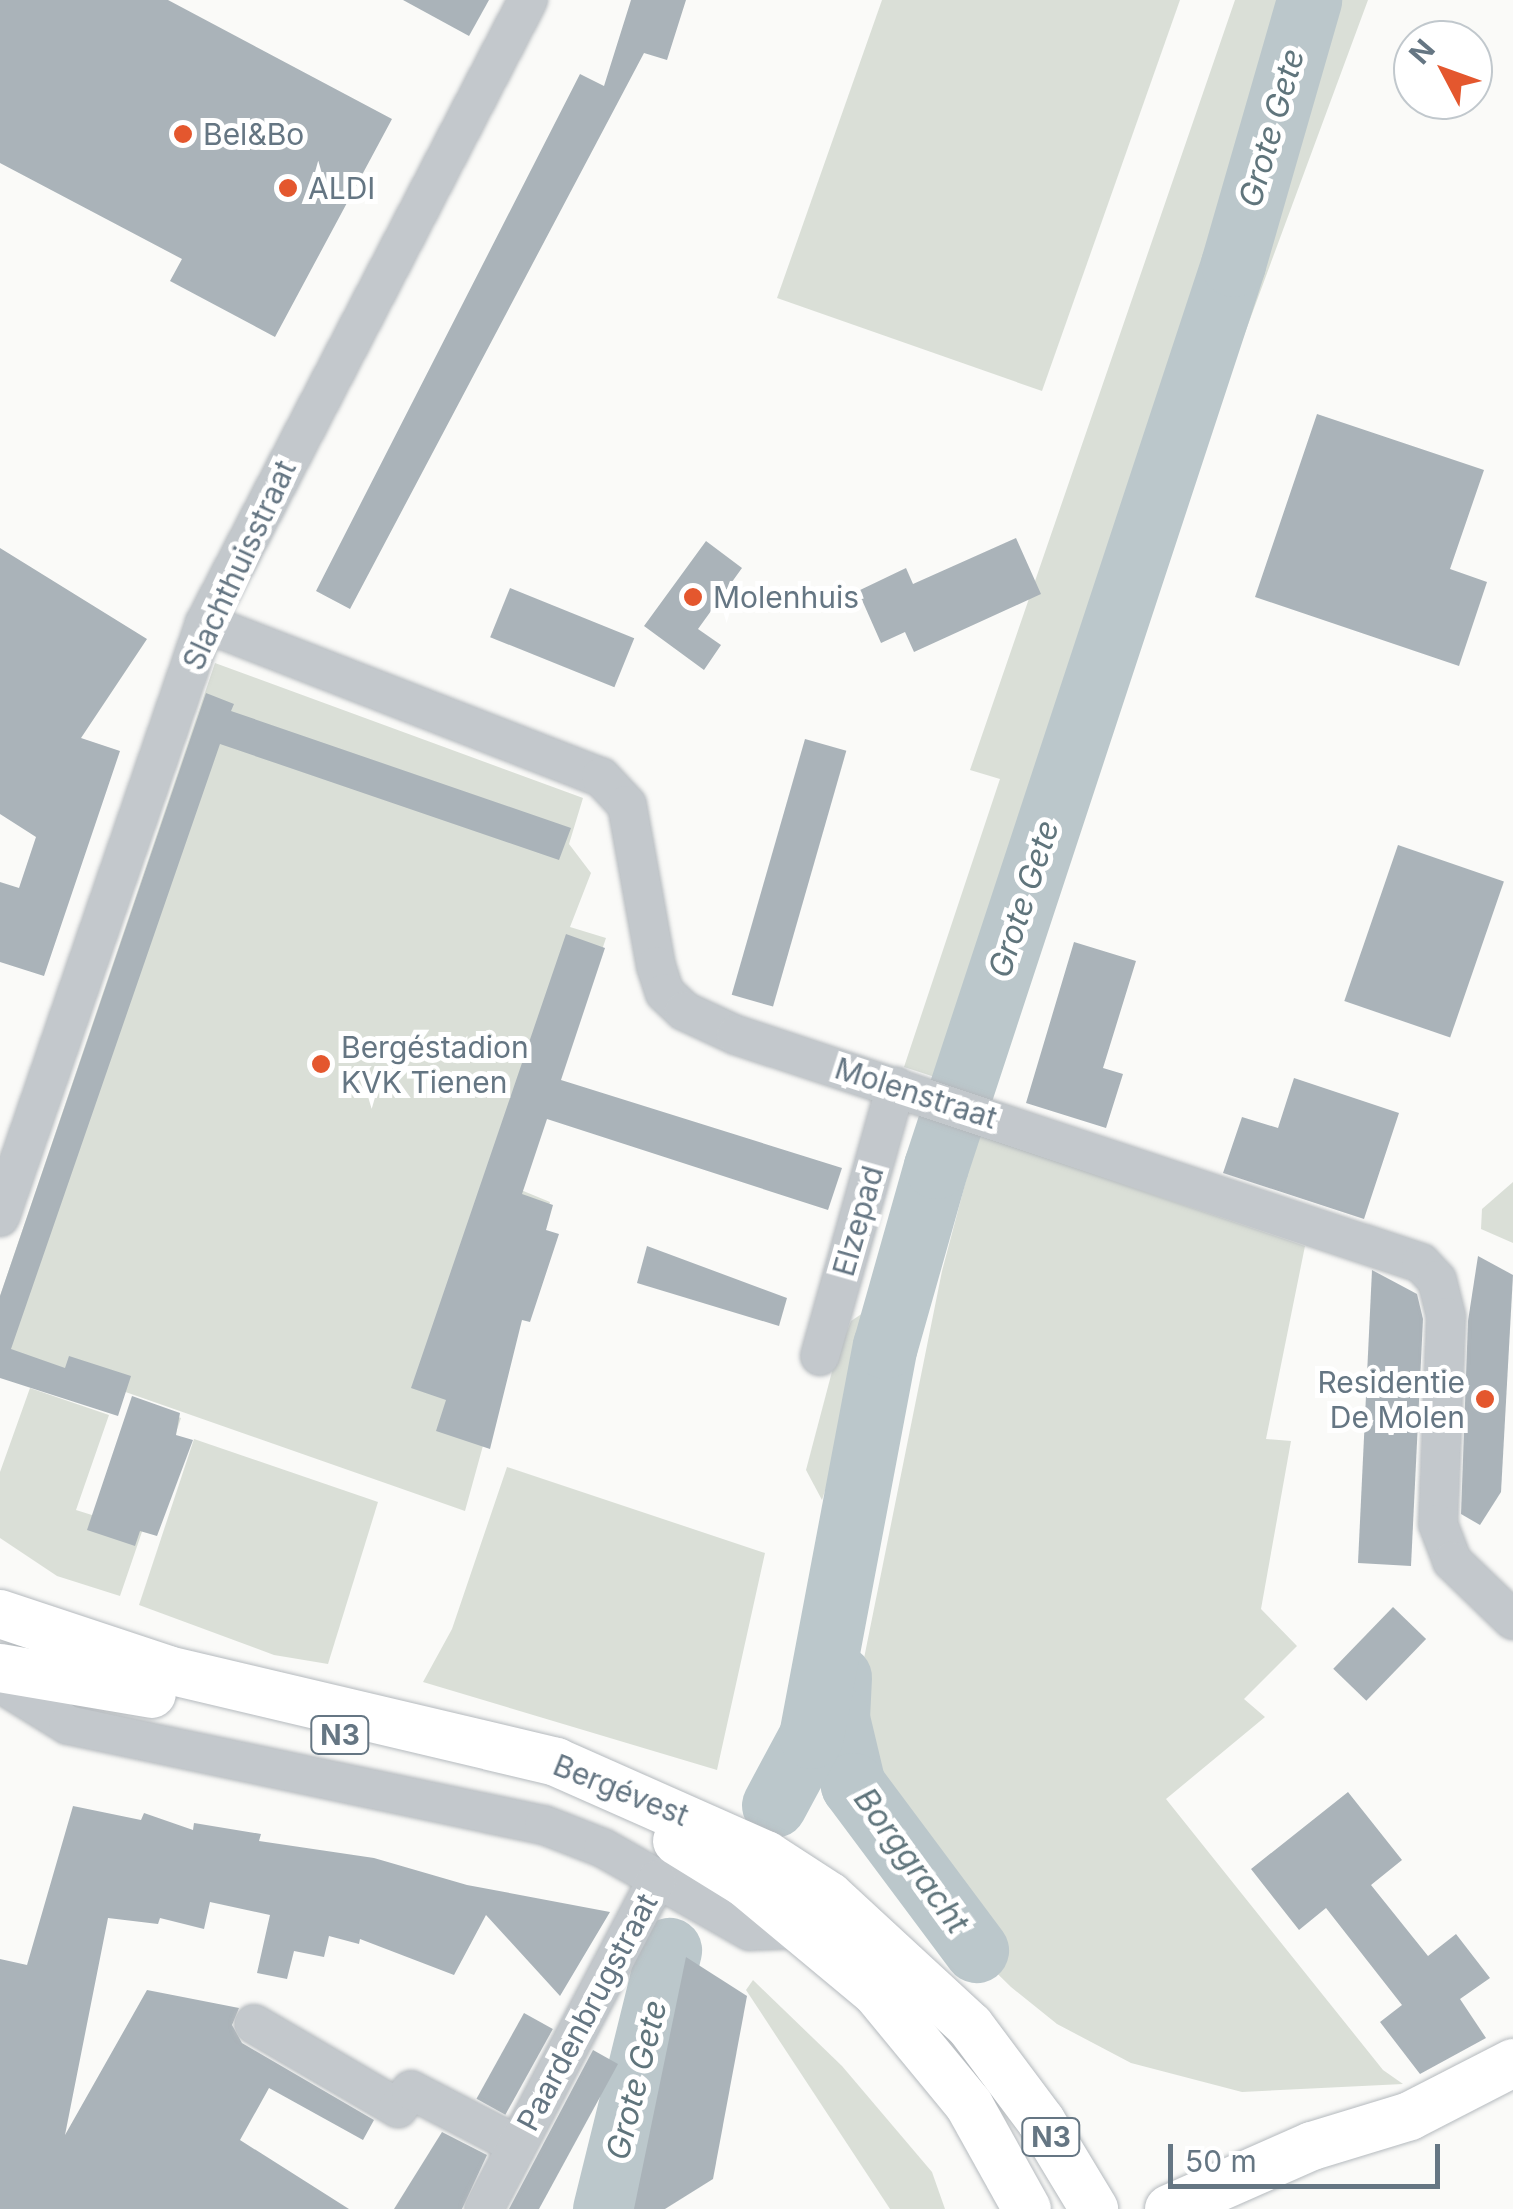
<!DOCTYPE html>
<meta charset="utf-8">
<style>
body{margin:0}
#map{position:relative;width:1513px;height:2209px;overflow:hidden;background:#fafaf8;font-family:Inter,sans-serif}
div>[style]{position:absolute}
.green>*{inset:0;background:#dadfd7}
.river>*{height:65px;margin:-32.5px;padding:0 32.5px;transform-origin:32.5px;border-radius:32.5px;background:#bbc7cb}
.building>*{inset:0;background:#aab3b9;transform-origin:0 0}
.roads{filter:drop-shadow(0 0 2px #b5babe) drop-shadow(0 0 2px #b5babe)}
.minor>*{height:38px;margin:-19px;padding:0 19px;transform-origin:19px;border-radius:19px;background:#c3c8cc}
.major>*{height:48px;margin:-24px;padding:0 24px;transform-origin:24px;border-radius:24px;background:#fff}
.dots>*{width:28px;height:28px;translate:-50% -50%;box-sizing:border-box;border:5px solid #fff;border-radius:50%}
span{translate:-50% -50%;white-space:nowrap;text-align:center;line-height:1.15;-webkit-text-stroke:10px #fff;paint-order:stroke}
.shield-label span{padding:2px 8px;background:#fff;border:2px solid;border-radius:8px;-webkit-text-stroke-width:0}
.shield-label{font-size:28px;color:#657683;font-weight:700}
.poi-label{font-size:30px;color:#657683}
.left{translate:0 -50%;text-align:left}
.right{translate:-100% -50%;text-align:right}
.street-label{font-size:30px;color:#657683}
.water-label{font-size:32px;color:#60757c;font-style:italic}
.north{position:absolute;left:1393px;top:20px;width:100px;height:100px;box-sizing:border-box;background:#fff;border:2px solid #c1c8cd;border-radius:50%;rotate:311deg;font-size:28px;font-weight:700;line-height:40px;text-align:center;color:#657683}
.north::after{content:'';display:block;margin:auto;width:35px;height:45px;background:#e4572e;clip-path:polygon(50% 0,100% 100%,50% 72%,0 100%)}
.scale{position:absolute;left:1168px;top:2144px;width:272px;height:45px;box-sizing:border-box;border:5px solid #657683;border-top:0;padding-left:12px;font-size:30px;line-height:35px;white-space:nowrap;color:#657683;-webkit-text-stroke:8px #fff;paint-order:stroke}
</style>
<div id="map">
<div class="green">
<i style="clip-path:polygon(882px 0,1180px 0,1042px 391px,777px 298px)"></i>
<i style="clip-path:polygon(1235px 0,1368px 0,1185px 495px,1090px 795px,1051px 776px,950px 1082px,904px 1067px,1000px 779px,970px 770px)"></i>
<i style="clip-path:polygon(215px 663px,583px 798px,569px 844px,591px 873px,570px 927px,606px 938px,521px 1190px,550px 1202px,465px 1511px,0 1348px,0 1296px)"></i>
<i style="clip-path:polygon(978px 1135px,1305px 1246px,1266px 1439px,1291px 1441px,1261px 1609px,1297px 1646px,1244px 1699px,1265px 1717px,1166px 1799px,1383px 2070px,1403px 2084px,1242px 2092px,1131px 2063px,1057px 2024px,1011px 1987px,923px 1901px,905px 1873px,915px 1845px,910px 1829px,859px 1754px,854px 1708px,942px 1271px)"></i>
<i style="clip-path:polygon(1513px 1182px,1513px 1243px,1481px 1229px,1482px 1209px)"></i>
<i style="clip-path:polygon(878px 1303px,861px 1381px,822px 1500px,806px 1470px,834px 1364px,851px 1321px)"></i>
<i style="clip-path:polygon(30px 1388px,109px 1415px,76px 1510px,95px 1516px,135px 1402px,181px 1418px,120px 1596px,57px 1576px,0 1538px,0 1472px)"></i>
<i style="clip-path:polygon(194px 1439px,378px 1502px,328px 1664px,274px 1655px,139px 1605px)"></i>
<i style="clip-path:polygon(507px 1467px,765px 1553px,717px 1770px,423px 1682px,452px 1629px)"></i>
<i style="clip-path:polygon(753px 1980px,842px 2066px,932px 2172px,945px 2209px,890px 2209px,746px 1990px)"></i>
</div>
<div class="river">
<i style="left:839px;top:1677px;width:41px;rotate:92.8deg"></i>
<i style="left:837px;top:1718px;width:69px;rotate:76.6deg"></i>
<i style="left:853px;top:1785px;width:206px;rotate:53.3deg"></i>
<i style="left:774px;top:1805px;width:78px;rotate:-61.8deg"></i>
<i style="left:811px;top:1736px;width:397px;rotate:-79.3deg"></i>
<i style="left:885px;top:1346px;width:187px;rotate:-74.2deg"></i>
<i style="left:936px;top:1166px;width:950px;rotate:-71.77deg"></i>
<i style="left:1233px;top:264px;width:275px;rotate:-73.9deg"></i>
<i style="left:605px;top:2209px;width:267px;rotate:-76.1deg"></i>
</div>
<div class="building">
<i style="clip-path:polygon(0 0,168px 0,392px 119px,275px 337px,170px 281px,182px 259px,0 163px)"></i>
<i style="clip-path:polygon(403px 0,489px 0,469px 36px)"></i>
<i style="clip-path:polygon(631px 0,686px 0,667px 60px,644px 53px,350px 609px,316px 591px,580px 74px,604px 86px)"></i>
<i style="clip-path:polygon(1317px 414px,1484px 470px,1450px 569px,1487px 582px,1459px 666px,1255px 597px)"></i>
<i style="clip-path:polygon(1016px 538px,1041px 594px,914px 652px,905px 632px,881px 643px,858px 591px,906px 568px,913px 584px)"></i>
<i style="clip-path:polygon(706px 541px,742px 568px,698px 629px,721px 645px,704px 670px,644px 626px)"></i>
<i style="clip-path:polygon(0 548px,147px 639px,81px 738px,120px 751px,44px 976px,0 962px,0 882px,19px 888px,36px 837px,0 814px)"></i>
<i style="left:510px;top:588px;width:134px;height:53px;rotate:22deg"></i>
<i style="clip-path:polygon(206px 693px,234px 704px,231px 711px,571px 828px,559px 860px,220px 744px,11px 1349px,65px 1368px,69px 1356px,131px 1376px,118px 1416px,0 1378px,0 1296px)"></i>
<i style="left:805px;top:739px;width:43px;height:266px;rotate:16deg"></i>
<i style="left:1398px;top:845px;width:112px;height:165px;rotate:19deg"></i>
<i style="clip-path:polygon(566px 934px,605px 948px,561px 1080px,842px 1168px,828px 1210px,547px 1119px,522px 1194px,553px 1205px,546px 1230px,559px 1234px,530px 1322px,522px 1320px,490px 1449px,436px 1431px,446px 1400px,411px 1388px)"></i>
<i style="clip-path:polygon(1074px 942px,1136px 961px,1103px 1068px,1123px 1074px,1106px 1128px,1026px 1103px)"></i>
<i style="clip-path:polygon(1294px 1078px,1399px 1113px,1364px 1219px,1223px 1173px,1242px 1117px,1278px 1128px)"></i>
<i style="clip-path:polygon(647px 1246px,787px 1298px,779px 1326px,637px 1283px)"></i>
<i style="clip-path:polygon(1478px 1256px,1513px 1275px,1501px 1492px,1480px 1525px,1461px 1514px,1468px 1321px)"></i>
<i style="clip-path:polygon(1372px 1270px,1417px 1294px,1423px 1319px,1411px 1566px,1358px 1563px)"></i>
<i style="clip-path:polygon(132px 1396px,180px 1413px,176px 1435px,193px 1440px,157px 1536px,140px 1531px,135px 1546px,87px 1530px)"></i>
<i style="left:1393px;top:1607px;width:46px;height:86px;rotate:44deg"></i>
<i style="clip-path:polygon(1348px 1792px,1402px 1860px,1371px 1885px,1428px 1956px,1456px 1934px,1490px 1978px,1460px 1999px,1486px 2038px,1420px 2074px,1380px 2022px,1402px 2005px,1326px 1908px,1299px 1930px,1251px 1869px)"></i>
<i style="clip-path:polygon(73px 1806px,141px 1820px,144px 1813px,193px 1830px,194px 1823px,261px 1834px,259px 1841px,374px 1858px,467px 1885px,610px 1912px,560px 1996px,486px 1915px,454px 1975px,360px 1939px,359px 1944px,329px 1936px,324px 1957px,294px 1951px,287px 1979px,257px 1973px,270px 1915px,210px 1902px,204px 1929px,160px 1918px,158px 1924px,108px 1918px,65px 2135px,147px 1990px,239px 2008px,232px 2025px,242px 2043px,374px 2120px,363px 2140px,269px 2088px,240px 2140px,349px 2209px,0 2209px,0 1959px,27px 1965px)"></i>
<i style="clip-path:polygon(686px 1957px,747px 1996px,713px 2179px,665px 2209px,634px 2209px)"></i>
<i style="left:524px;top:2013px;width:33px;height:98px;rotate:29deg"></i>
<i style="clip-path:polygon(593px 2050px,618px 2064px,539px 2209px,509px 2209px)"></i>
<i style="clip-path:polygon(442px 2132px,487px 2155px,462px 2209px,394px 2209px)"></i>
</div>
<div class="roads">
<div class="minor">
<i style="left:205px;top:623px;width:425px;rotate:21.3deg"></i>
<i style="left:601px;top:777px;width:38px;rotate:47deg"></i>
<i style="left:627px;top:805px;width:164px;rotate:79.8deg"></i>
<i style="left:656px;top:966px;width:28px;rotate:72deg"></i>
<i style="left:665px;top:993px;width:26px;rotate:43deg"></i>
<i style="left:684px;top:1011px;width:57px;rotate:24.8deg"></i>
<i style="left:736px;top:1035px;width:722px;rotate:18.41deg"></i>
<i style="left:1421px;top:1263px;width:23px;rotate:47deg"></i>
<i style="left:1437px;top:1280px;width:38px;rotate:76deg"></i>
<i style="left:1446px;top:1317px;width:207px;rotate:92.2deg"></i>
<i style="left:1438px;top:1524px;width:40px;rotate:69deg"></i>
<i style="left:1452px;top:1561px;width:85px;rotate:44deg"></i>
<i style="left:0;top:1217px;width:628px;rotate:-70.96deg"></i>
<i style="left:205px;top:623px;width:702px;rotate:-62.6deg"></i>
<i style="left:820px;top:1356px;width:280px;rotate:-74.3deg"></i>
<i style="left:0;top:1683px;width:80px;rotate:31.7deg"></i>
<i style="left:68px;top:1725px;width:486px;rotate:11.9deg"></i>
<i style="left:544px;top:1825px;width:63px;rotate:21.3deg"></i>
<i style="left:603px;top:1848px;width:169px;rotate:29.5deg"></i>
<i style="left:750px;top:1931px;width:54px;rotate:-2.1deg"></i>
<i style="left:254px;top:2024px;width:167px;rotate:30.3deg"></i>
<i style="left:398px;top:2108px;width:22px;rotate:-54deg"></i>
<i style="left:411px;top:2090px;width:119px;rotate:27.4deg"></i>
<i style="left:484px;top:2209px;width:372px;rotate:-62.3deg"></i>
</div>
<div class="major">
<i style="left:0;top:1614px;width:177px;rotate:18.4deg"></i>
<i style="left:168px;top:1670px;width:399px;rotate:13.3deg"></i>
<i style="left:556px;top:1762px;width:230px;rotate:23.9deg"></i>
<i style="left:766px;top:1855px;width:75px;rotate:33.1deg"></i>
<i style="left:829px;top:1896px;width:192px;rotate:42.7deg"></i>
<i style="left:970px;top:2026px;width:119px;rotate:53.2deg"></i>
<i style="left:1041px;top:2121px;width:103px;rotate:58.9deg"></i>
<i style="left:0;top:1668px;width:154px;rotate:9.7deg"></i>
<i style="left:677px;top:1841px;width:80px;rotate:31.7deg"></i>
<i style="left:745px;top:1883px;width:170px;rotate:39.8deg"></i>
<i style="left:876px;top:1992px;width:146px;rotate:50.5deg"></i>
<i style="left:969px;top:2105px;width:119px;rotate:60.9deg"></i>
<i style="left:1169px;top:2209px;width:156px;rotate:-23.8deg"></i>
<i style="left:1312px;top:2146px;width:102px;rotate:-17deg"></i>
<i style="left:1410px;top:2116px;width:116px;rotate:-27.2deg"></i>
</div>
</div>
<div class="dots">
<i style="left:183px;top:134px;background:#e4572e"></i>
<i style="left:288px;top:188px;background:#e4572e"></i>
<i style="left:693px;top:597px;background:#e4572e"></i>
<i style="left:321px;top:1064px;background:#e4572e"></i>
<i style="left:1485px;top:1399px;background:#e4572e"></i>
</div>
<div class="shield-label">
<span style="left:340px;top:1735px">N3</span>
<span style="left:1051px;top:2137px">N3</span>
</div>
<div class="poi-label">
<span class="left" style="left:203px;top:134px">Bel&amp;Bo</span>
<span class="left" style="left:308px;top:188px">ALDI</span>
<span class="left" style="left:713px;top:597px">Molenhuis</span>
<span class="left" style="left:341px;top:1064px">Bergéstadion<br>KVK Tienen</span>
<span class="right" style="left:1465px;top:1399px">Residentie<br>De Molen</span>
</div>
<div class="street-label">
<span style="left:239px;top:565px;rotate:-65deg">Slachthuisstraat</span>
<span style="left:916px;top:1093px;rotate:18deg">Molenstraat</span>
<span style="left:858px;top:1221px;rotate:-74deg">Elzepad</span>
<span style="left:621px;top:1790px;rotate:22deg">Bergévest</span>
<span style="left:587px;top:2012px;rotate:-62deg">Paardenbrugstraat</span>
</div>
<div class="water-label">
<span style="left:1272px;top:128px;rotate:-74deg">Grote Gete</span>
<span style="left:1024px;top:899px;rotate:-72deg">Grote Gete</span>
<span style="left:911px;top:1861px;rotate:54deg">Borggracht</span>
<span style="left:637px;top:2080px;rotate:-76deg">Grote Gete</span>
</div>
<div class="north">N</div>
<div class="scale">50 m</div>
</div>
